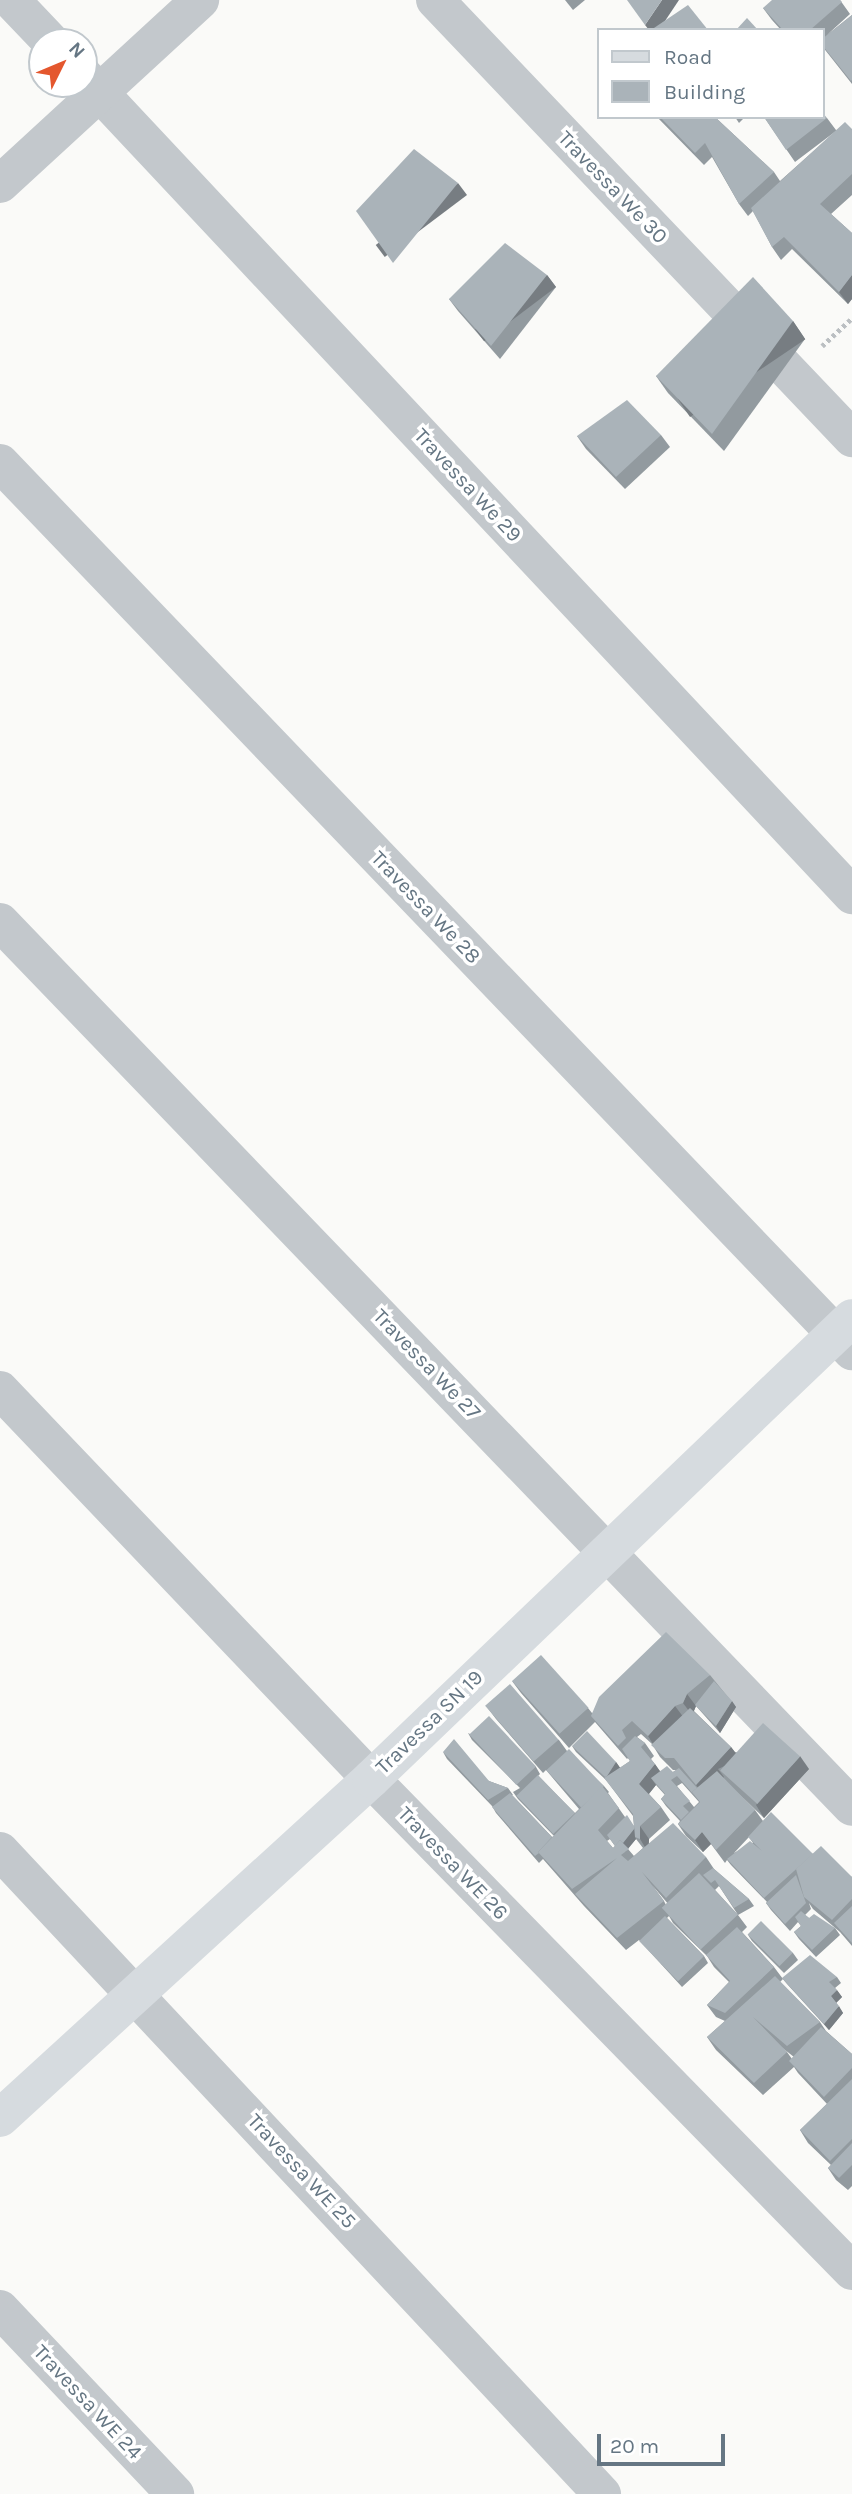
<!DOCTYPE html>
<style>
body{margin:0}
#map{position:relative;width:852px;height:2494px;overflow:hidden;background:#fafaf8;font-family:Karla,sans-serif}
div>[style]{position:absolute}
.path>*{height:4.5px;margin-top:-2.25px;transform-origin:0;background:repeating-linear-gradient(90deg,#bbbfc2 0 3.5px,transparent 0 7px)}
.minor>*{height:38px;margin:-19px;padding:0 19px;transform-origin:19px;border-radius:19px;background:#c3c8cc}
.major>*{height:38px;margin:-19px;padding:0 19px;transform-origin:19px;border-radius:19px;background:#d6dbdf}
.wall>*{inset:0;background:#929a9f}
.shaded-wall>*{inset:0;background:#777d82;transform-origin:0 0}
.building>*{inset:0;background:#aab3b9;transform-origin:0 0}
span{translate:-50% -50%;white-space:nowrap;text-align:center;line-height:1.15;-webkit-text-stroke:7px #fff;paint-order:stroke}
.street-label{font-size:21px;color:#657683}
.legend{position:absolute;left:597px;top:28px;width:228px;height:91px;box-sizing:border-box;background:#fff;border:2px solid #c1c8cd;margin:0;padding:9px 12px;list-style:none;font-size:21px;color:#657683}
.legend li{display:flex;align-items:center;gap:14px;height:35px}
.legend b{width:35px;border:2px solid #c1c8cd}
.north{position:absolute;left:28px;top:28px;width:70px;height:70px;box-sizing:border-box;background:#fff;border:2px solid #c1c8cd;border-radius:50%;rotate:47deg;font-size:19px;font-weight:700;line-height:28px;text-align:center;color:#657683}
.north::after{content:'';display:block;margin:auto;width:24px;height:32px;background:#e4572e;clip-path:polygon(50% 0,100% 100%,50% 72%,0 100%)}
.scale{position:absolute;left:597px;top:2434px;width:128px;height:32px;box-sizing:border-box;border:4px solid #657683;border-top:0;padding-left:9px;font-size:21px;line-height:24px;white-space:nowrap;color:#657683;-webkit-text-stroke:5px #fff;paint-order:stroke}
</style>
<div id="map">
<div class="path">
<i style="left:822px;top:346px;width:41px;rotate:-43deg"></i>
</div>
<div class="minor">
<i style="left:11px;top:0;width:58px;rotate:46.4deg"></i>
<i style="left:435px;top:0;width:605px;rotate:46.41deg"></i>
<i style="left:84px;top:76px;width:1123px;rotate:46.84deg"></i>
<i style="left:0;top:184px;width:272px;rotate:-42.6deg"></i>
<i style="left:0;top:463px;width:1231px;rotate:46.19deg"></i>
<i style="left:0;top:922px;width:1228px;rotate:46.09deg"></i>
<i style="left:0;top:1390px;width:538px;rotate:46.36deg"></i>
<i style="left:371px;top:1779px;width:688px;rotate:45.65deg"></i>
<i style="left:0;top:1851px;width:881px;rotate:46.89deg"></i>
<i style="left:0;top:2309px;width:255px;rotate:46.6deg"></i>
</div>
<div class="major">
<i style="left:0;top:2118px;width:503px;rotate:-42.42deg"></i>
<i style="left:371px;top:1779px;width:666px;rotate:-43.78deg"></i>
</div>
<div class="wall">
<i style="clip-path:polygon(565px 0,585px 0,573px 10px)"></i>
<i style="clip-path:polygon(840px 0,850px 14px,827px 35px,852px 15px,852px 84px,822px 46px,822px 30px,781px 30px,772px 20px,763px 8px)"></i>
<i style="clip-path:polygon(657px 117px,715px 117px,774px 172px,780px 181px,836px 131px,795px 162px,764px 117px,827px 118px,836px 130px,852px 129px,852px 195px,831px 214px,852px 233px,852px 299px,848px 304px,792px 249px,781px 260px,772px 247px,753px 211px,748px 216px,739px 204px,712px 157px,704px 165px)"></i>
<i style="clip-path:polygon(735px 117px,745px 117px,739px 123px)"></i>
<i style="clip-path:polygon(547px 275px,556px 287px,500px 359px,458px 311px,449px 299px)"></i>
<i style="clip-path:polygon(793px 321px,805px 339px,724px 451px,668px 393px,656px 376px)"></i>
<i style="clip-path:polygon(661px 435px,670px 447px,625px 489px,586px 449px,577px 436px)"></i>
<i style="clip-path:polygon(evenodd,710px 1675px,736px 1707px,720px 1733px,696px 1706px,694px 1711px,731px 1747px,735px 1752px,809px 1769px,764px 1818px,736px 1791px,755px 1810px,763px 1821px,813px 1854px,852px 1877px,852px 1946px,840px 1932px,813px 1909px,809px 1903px,811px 1909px,805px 1915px,809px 1918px,835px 1928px,840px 1935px,816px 1957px,799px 1939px,794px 1932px,801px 1926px,798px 1922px,790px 1931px,771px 1910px,766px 1903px,767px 1902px,731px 1865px,727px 1860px,725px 1863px,711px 1844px,703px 1852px,686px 1836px,678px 1824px,680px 1821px,666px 1806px,661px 1799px,665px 1795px,656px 1785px,649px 1794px,661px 1807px,670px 1820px,649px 1839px,649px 1843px,706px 1857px,714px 1869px,749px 1899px,754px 1906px,738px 1915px,719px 1886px,715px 1890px,705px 1879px,738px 1915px,747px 1927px,742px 1932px,774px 1967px,783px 1979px,780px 1982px,820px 2022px,826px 2031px,852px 2054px,852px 2186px,848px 2190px,836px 2180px,828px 2168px,831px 2165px,808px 2143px,800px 2130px,827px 2104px,798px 2073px,794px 2067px,763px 2095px,716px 2050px,707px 2037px,725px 2021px,716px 2017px,707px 2005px,729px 1982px,714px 1967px,707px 1956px,673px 1923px,669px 1916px,667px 1918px,704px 1956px,708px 1963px,682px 1987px,639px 1940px,626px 1950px,584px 1906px,543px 1859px,539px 1863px,496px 1813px,492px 1806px,447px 1759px,443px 1752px,489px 1781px,508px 1788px,513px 1795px,512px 1795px,552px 1837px,554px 1836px,518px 1799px,513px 1792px,520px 1788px,472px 1740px,468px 1733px,536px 1767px,540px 1774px,538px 1776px,575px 1813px,579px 1809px,546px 1770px,543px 1773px,496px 1719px,487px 1707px,559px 1740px,567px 1751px,604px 1786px,609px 1792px,608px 1793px,625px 1817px,634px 1826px,633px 1816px,606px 1780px,576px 1752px,572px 1746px,616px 1762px,620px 1768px,630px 1761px,628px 1758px,627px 1759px,595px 1722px,569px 1748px,521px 1693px,512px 1681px,588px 1708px,592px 1713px,710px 1675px,641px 1734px,652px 1744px,660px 1757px,673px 1770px,676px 1770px,673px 1772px,660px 1771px,651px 1759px,654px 1756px,645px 1743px,637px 1737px,641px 1734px,710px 1675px,682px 1783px,699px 1802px,694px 1807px,677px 1786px,682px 1783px,710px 1675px,749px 1837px,753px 1843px,734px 1853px,749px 1837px,710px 1675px,610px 1839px,615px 1846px,613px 1848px,607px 1841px,610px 1839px,710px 1675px,636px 1839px,643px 1848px,634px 1856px,628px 1849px,636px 1839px,710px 1675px,652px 1885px,669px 1905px,667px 1907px,664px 1901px,652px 1885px,710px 1675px,780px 2046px,794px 2057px,792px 2059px,787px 2052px,780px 2046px)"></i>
<i style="clip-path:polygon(748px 1935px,793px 1953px,798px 1960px,784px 1973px,752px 1941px)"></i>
<i style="clip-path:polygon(837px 1977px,841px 1983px,835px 1988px,842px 1997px,836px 2003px,843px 2013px,829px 2030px,787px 1984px,782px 1978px)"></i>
</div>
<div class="shaded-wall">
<i style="clip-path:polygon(662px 0,679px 0,659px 30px,649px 30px,645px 25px)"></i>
<i style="left:458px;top:183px;width:15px;height:103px;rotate:53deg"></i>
<i style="left:547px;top:275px;width:15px;height:90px;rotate:53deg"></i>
<i style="clip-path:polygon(852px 275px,852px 299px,848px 304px,839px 292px)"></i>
<i style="left:793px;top:321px;width:22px;height:139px;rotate:56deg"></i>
<i style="clip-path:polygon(687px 1694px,696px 1706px,692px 1715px,683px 1703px)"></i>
<i style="clip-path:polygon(732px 1701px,736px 1707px,720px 1733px,716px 1726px)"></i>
<i style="clip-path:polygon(675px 1706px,684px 1718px,656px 1749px,648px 1736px)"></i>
<i style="clip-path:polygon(731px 1747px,740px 1759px,718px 1769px,724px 1777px,705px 1797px,696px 1785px)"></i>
<i style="clip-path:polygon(800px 1756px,809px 1769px,764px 1818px,756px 1805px)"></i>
<i style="clip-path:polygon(616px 1762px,621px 1769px,606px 1778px)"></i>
<i style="clip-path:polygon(655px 1764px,663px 1776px,651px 1778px,656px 1785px,647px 1796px,639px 1784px)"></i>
<i style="clip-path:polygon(640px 1826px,649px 1839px,648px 1852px,640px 1839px)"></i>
<i style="clip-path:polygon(635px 1828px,635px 1837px,636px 1839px,625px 1852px,618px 1849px)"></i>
<i style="clip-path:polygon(702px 1832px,711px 1844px,703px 1852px,695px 1840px)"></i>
<i style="clip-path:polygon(837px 1990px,842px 1997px,836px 2003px,831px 1996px)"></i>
<i style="clip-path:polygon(839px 2006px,843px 2013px,829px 2030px,824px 2024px)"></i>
</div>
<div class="building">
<i style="clip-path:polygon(627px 0,662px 0,645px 25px)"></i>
<i style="clip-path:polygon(772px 0,840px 0,842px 2px,810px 30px,783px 30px,763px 8px)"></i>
<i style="clip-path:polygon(688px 5px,708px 30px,651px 30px)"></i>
<i style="clip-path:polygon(852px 15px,852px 80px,851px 81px,822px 45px,822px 39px)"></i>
<i style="clip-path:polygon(747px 18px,758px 30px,736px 30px)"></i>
<i style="clip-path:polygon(822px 112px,827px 118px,786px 150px,764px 117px,822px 117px)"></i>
<i style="clip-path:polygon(660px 117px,715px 117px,774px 172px,739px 204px,705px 143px,695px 153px)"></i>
<i style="clip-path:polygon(845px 122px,852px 129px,852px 174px,820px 204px,852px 233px,852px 275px,839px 292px,784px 237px,772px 247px,751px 208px)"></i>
<i style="clip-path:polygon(414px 149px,458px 183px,393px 263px,356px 211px)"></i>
<i style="clip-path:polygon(505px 243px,547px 275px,491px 346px,449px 299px)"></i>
<i style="clip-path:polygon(753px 277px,793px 321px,712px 434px,656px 376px)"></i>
<i style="clip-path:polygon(627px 400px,661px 435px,616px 477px,577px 436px)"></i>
<i style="clip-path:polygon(666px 1632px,710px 1675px,687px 1694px,683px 1703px,675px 1706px,648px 1736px,632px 1721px,622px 1730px,626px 1738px,618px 1746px,591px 1716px,599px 1697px)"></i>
<i style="left:541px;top:1655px;width:71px;height:39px;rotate:48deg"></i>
<i style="clip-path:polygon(714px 1681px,732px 1701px,716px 1726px,695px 1705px)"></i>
<i style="left:510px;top:1684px;width:74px;height:33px;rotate:49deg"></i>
<i style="clip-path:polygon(690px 1708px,731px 1747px,696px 1785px,674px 1758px,665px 1758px,651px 1745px)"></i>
<i style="left:489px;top:1716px;width:69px;height:27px;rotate:47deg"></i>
<i style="left:763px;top:1723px;width:50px;height:64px;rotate:42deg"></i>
<i style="clip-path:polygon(587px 1731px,616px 1762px,607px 1776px,605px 1777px,572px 1746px)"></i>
<i style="clip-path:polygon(635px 1736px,645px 1743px,641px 1747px,655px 1764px,639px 1784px,661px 1807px,640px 1826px,640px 1839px,635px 1837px,633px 1814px,604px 1778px,630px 1761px,622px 1749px)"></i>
<i style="clip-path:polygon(454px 1739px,489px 1781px,508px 1788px,488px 1800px,443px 1752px)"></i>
<i style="left:569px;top:1749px;width:51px;height:31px;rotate:47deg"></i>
<i style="clip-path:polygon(667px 1766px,673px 1772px,679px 1768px,697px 1788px,692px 1792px,695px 1796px,677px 1776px,671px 1780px,690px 1801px,683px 1806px,689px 1812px,681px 1820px,661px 1799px,665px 1794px,651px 1778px)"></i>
<i style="clip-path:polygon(717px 1771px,755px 1810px,716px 1850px,702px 1832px,695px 1840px,678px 1824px,700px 1802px,692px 1792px)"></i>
<i style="left:538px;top:1775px;width:53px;height:30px;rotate:46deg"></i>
<i style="clip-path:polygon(602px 1786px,619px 1808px,598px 1830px,613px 1848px,620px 1840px,629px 1849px,621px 1855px,628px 1861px,673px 1823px,706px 1857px,666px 1898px,642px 1872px,664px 1901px,617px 1938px,575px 1894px,617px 1858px,572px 1889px,538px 1852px)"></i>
<i style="clip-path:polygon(510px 1793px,552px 1837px,538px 1852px,539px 1853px,535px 1856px,492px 1807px)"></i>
<i style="clip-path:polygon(771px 1812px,813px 1854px,764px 1898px,727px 1859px,750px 1841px,762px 1851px,748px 1837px)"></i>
<i style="clip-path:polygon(627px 1815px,634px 1826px,634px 1829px,623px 1843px,620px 1840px,615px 1846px,607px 1835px)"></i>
<i style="clip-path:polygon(821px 1846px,852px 1877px,852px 1899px,832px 1920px,804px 1897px,796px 1869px)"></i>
<i style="clip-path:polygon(713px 1868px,749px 1899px,734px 1908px,715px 1880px,711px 1883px,703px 1875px)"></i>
<i style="left:699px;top:1873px;width:57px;height:51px;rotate:47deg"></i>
<i style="clip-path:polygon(796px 1875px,806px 1903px,785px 1924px,766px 1903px)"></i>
<i style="clip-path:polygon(852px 1906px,852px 1943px,834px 1923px)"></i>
<i style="clip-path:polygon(801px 1911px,809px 1918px,814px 1914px,835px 1928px,812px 1950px,794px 1932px,801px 1926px,795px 1917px)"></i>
<i style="left:665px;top:1916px;width:56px;height:36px;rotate:46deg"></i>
<i style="left:761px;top:1921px;width:45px;height:19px;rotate:45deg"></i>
<i style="clip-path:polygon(737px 1927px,774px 1967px,725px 2013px,707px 2005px,730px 1981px,706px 1955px)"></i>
<i style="clip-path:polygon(810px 1955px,837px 1977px,829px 1982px,837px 1990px,831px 1996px,839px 2006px,824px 2024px,782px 1978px)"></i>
<i style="clip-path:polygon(775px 1976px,820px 2022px,787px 2046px,753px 2017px,787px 2052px,754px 2083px,707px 2037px)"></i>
<i style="clip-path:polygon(821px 2027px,852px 2054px,852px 2068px,824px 2097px,789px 2061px)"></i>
<i style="clip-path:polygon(852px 2079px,852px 2139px,830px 2161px,800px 2130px)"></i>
<i style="clip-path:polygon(852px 2143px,852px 2165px,839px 2178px,828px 2168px)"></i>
</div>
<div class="street-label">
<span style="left:613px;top:187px;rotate:46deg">Travessa We 30</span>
<span style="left:468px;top:485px;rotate:47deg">Travessa We 29</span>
<span style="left:426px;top:907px;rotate:46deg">Travessa We 28</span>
<span style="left:427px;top:1364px;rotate:46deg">Travessa We 27</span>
<span style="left:429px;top:1722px;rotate:-44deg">Travessa SN 19</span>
<span style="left:453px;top:1863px;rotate:46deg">Travessa WE 26</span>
<span style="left:302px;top:2171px;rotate:47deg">Travessa WE 25</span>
<span style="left:88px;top:2402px;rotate:47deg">Travessa WE 24</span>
</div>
<ul class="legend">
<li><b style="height:9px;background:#d6dbdf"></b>Road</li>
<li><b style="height:19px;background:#aab3b9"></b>Building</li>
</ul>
<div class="north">N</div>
<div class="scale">20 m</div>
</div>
